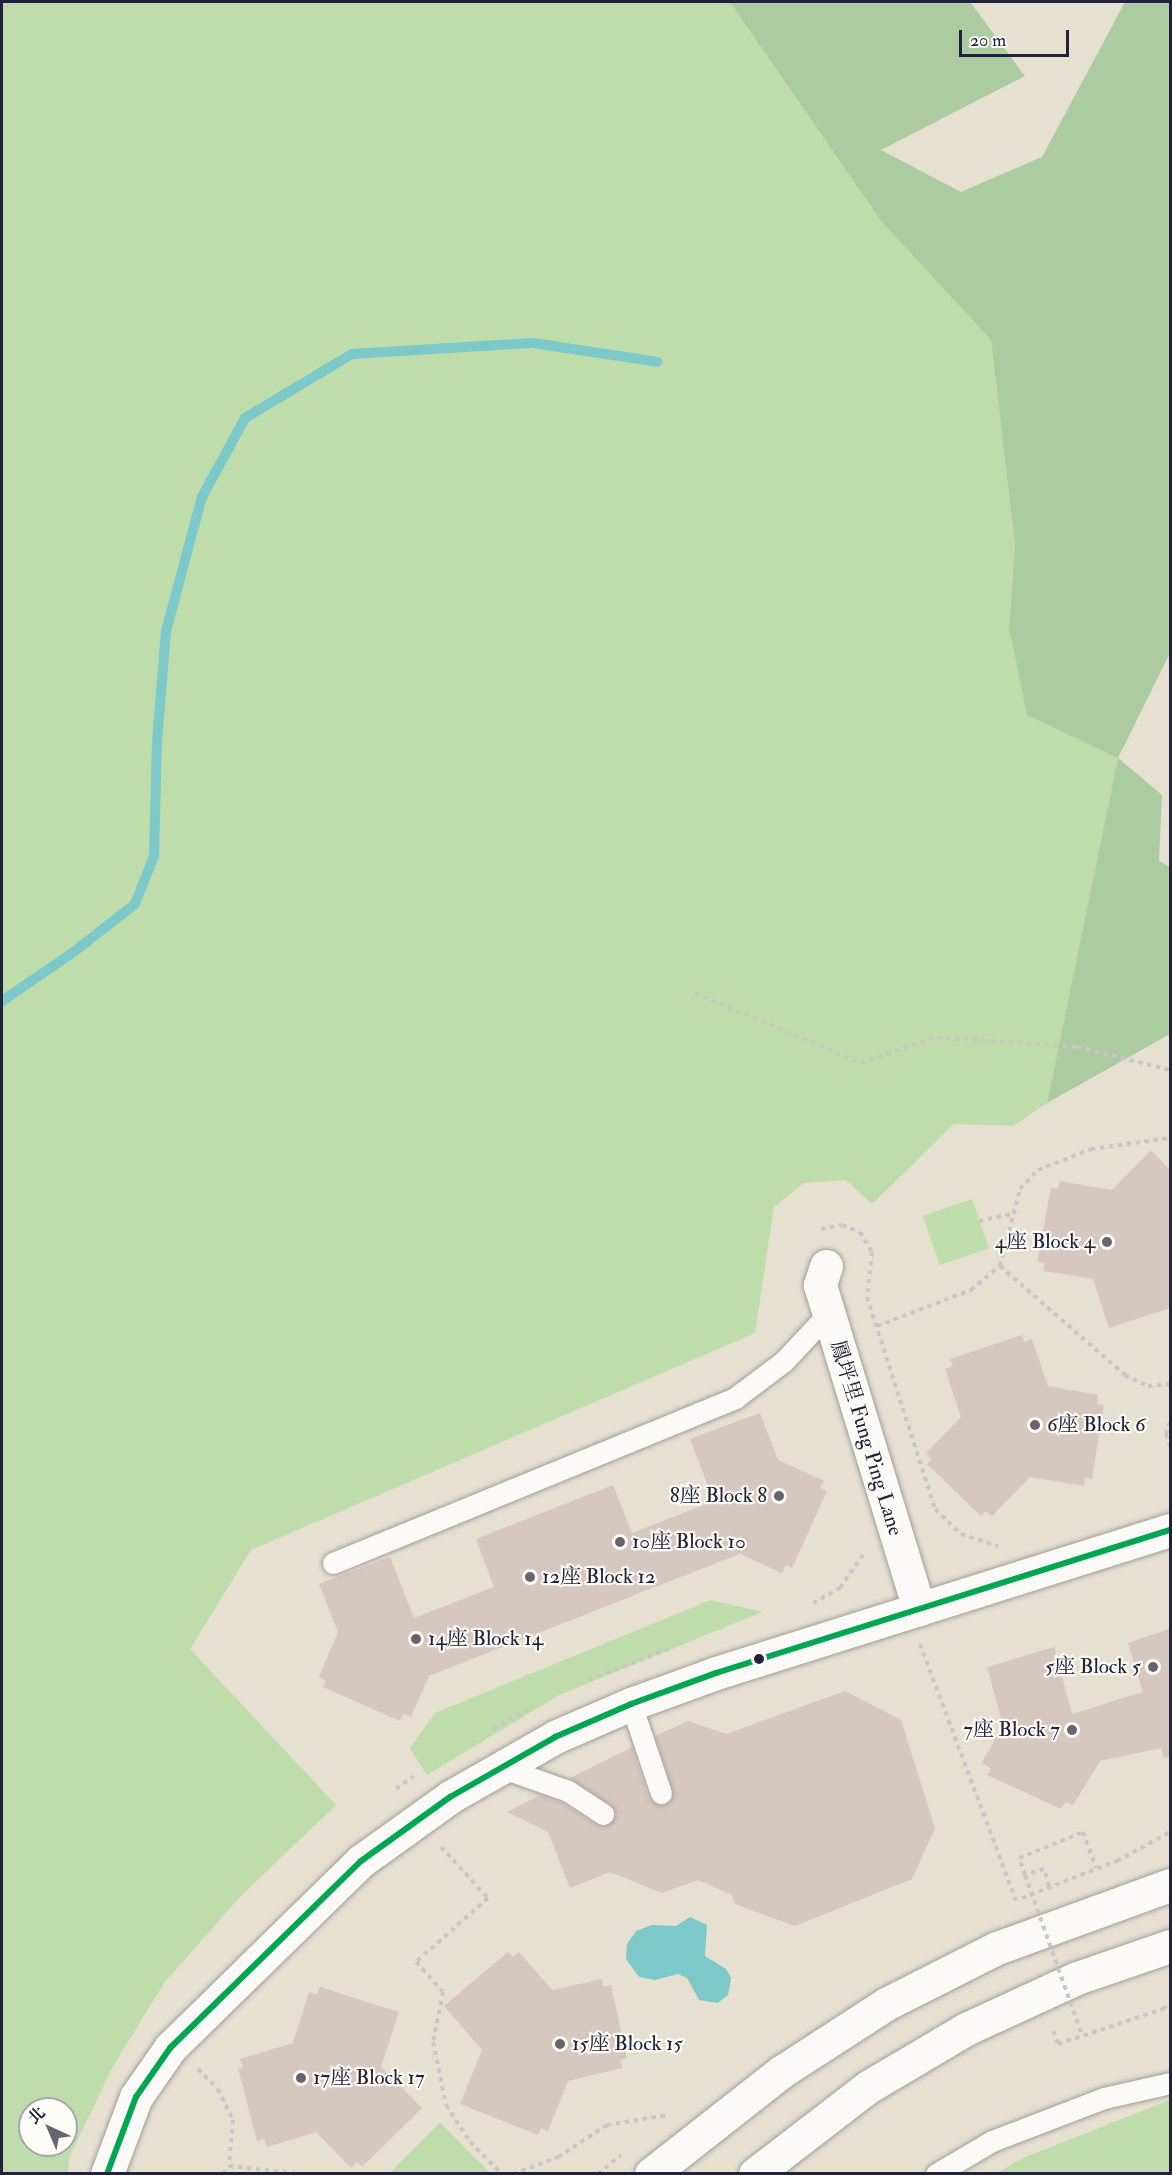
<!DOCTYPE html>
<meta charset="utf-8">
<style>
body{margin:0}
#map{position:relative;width:1172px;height:2175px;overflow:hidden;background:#e5e0d0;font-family:"IM FELL Double Pica","Noto Serif TC",serif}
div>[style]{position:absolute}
.green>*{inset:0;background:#bfdcab;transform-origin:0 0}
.forest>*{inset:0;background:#adcba0}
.water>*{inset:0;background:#7dc9ca}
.stream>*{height:10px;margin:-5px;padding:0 5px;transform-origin:5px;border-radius:5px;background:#7dc9ca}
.building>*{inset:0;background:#d6c7bf}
.path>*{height:4px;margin-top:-2px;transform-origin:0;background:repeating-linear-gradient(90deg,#c8c7c5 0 4.5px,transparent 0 9px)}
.roads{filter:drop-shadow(0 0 2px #a19e98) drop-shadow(0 0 2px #a19e98)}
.lane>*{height:21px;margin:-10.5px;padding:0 10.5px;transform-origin:10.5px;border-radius:10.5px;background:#fbfaf8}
.street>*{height:33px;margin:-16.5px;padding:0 16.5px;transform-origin:16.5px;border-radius:16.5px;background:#fbfaf8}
.highway>*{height:33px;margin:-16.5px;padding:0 16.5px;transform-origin:16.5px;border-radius:16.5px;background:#fbfaf8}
.path-bridge>*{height:4px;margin-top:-2px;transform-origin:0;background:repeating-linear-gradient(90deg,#c8c7c5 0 4.5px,transparent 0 9px)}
.bus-1>*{height:6px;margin:-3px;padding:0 3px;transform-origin:3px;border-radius:3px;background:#00a651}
.dots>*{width:16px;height:16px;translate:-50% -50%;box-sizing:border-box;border:3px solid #fdfcf7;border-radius:50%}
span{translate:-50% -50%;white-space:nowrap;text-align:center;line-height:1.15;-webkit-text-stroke:4.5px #fdfcf7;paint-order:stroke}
.poi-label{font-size:21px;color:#22223b}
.right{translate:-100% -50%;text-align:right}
.left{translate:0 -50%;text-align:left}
.street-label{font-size:21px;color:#22223b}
.frame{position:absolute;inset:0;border:3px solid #22223b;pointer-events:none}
.north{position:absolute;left:18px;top:2097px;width:60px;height:60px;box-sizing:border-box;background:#fdfcf7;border:2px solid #a5a5ac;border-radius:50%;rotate:316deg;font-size:16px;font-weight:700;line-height:24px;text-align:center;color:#22223b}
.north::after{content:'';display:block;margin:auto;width:21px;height:27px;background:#66646f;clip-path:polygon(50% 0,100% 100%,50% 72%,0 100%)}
.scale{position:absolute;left:959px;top:30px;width:110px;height:27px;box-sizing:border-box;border:3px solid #22223b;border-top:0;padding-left:8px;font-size:18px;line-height:21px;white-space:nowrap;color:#22223b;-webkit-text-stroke:4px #fdfcf7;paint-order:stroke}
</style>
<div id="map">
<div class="green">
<i style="clip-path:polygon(evenodd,2px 2px,730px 2px,881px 221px,991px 340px,1015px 546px,1009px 627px,1118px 758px,1047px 1103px,1013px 1126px,954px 1124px,872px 1204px,846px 1180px,804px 1183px,774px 1207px,755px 1333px,251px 1550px,190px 1649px,336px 1805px,239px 1898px,164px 1983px,112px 2068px,69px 2158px,68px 2173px,2px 2174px,2px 2px,30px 2109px,66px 2109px,66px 2145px,30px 2145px,30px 2109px)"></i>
<i style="left:972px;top:1199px;width:52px;height:52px;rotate:71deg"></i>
<i style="clip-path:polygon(711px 1600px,762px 1612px,559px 1695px,427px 1775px,410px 1748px,435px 1713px)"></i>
<i style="clip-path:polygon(1170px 2100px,1170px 2173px,997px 2173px,1023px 2158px)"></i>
<i style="clip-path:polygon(440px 2123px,490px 2173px,390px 2173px)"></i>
</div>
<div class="forest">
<i style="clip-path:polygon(730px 2px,970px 2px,1025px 76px,881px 150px,961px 192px,1042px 157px,1125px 2px,1170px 2px,1170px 653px,1118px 758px,1162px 795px,1159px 861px,1170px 867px,1170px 1034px,1047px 1103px,1118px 758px,1027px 715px,1009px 627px,1015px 546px,991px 340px,881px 221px)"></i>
</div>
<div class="water">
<i style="clip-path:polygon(690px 1917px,707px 1925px,705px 1956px,726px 1969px,731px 1978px,728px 1995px,718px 2003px,699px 2000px,687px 1978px,678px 1974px,655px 1980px,639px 1977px,626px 1959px,627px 1944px,636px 1931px,652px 1925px,676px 1926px)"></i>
</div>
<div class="stream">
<i style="left:2px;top:1001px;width:83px;rotate:-34.3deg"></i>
<i style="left:71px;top:954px;width:81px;rotate:-38deg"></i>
<i style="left:135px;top:904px;width:52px;rotate:-68.4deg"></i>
<i style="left:154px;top:856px;width:114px;rotate:-88.5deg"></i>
<i style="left:157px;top:742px;width:111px;rotate:-85.4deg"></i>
<i style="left:166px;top:631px;width:139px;rotate:-75deg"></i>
<i style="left:202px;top:497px;width:90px;rotate:-61.4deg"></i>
<i style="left:245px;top:418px;width:125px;rotate:-30.9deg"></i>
<i style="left:352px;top:354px;width:181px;rotate:-3.5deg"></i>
<i style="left:533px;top:343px;width:126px;rotate:8.6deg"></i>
</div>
<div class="building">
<i style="clip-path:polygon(1151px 1150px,1170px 1170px,1170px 1308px,1109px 1328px,1093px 1279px,1043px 1271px,1045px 1263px,1037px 1262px,1051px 1188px,1058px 1189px,1060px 1181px,1112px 1190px)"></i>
<i style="clip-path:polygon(1022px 1335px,1024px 1342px,1032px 1339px,1048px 1386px,1098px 1395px,1097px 1404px,1104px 1405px,1092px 1479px,1085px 1478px,1084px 1486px,1030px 1477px,992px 1516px,986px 1511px,981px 1516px,927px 1464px,932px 1459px,926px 1453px,961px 1417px,945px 1369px,953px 1366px,950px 1359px)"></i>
<i style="clip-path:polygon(760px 1413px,778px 1460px,824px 1481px,820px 1488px,827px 1491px,792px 1568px,786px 1565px,782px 1573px,740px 1554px,655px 1587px,429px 1676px,411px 1717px,403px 1714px,400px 1721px,323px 1687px,326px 1681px,319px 1677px,338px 1632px,319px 1584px,390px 1557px,414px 1618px,494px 1587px,476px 1539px,613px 1485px,632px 1533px,714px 1501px,690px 1439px)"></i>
<i style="clip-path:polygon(1170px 1629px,1170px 1757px,1164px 1758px,1161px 1748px,1100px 1761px,1073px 1805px,1066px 1802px,1061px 1809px,987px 1775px,991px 1768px,982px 1763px,1003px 1725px,987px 1667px,1054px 1647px,1072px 1714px,1143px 1692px,1128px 1643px)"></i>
<i style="clip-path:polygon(845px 1691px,901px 1720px,935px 1828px,912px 1879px,795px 1926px,735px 1904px,732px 1895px,698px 1880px,662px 1893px,610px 1872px,570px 1888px,548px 1832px,507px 1812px,540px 1795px,562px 1803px,597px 1825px,608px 1826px,616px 1815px,614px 1808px,570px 1778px,632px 1747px,649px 1798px,658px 1805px,664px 1805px,671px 1801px,673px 1790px,655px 1736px,688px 1721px,726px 1734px)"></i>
<i style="clip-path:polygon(508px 1952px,513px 1957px,519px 1952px,552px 1990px,602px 1979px,603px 1987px,611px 1985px,627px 2058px,620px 2060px,622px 2068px,568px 2081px,548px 2131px,541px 2128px,538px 2135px,460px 2104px,482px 2050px,444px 2006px)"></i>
<i style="clip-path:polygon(320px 1987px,399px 2012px,381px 2067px,422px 2108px,362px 2167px,357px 2162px,351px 2168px,316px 2132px,267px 2147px,264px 2139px,257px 2141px,238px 2068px,243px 2067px,240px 2059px,293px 2043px,309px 1992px,317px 1994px)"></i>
</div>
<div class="path">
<i style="left:695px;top:993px;width:180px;rotate:22.9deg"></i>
<i style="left:861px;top:1063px;width:80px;rotate:-18.9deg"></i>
<i style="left:937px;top:1037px;width:140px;rotate:4.1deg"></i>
<i style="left:1077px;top:1047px;width:96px;rotate:13.9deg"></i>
<i style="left:979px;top:1221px;width:35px;rotate:-12deg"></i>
<i style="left:821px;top:1229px;width:21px;rotate:-11deg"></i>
<i style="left:842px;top:1225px;width:19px;rotate:21deg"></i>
<i style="left:860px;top:1232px;width:23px;rotate:59deg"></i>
<i style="left:872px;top:1252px;width:45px;rotate:96.3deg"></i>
<i style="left:867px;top:1297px;width:223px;rotate:72.2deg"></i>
<i style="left:935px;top:1509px;width:36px;rotate:44deg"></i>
<i style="left:961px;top:1534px;width:39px;rotate:18deg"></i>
<i style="left:1000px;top:1266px;width:166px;rotate:41.1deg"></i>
<i style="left:1125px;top:1375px;width:25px;rotate:26deg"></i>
<i style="left:1148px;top:1386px;width:22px;rotate:-5deg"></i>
<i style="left:877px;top:1326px;width:101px;rotate:-21deg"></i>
<i style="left:971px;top:1290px;width:38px;rotate:-40deg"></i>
<i style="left:1000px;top:1266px;width:80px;rotate:-75.4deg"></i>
<i style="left:1020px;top:1189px;width:26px;rotate:-47deg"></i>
<i style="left:1038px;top:1170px;width:57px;rotate:-21.6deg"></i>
<i style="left:1091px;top:1149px;width:80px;rotate:-7.9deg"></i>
<i style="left:1170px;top:1422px;width:13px;rotate:108deg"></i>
<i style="left:1166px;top:1434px;width:14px;rotate:73deg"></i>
<i style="left:813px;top:1603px;width:31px;rotate:-29deg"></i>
<i style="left:840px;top:1588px;width:42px;rotate:-55.6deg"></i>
<i style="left:920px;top:1644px;width:274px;rotate:69.5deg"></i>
<i style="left:589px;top:1680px;width:91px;rotate:-21.2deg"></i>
<i style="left:493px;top:1729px;width:40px;rotate:-29.7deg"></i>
<i style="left:396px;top:1789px;width:22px;rotate:-36deg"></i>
<i style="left:441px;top:1847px;width:69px;rotate:47.3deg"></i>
<i style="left:488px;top:1898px;width:96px;rotate:138.4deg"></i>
<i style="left:416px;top:1962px;width:40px;rotate:48deg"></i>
<i style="left:443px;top:1992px;width:51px;rotate:101.3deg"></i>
<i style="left:433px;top:2042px;width:64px;rotate:78.3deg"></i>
<i style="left:446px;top:2105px;width:44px;rotate:57deg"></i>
<i style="left:470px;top:2142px;width:45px;rotate:45deg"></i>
<i style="left:1049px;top:1886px;width:18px;rotate:-106deg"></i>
<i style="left:1044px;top:1869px;width:20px;rotate:162deg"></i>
<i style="left:1025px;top:1875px;width:18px;rotate:-109deg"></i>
<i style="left:1019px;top:1858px;width:69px;rotate:-22.1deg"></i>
<i style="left:1083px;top:1832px;width:38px;rotate:70deg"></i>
<i style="left:1022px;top:1898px;width:102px;rotate:-21.3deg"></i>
<i style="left:1117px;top:1861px;width:60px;rotate:-28.7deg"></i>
<i style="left:1053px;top:2031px;width:14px;rotate:69deg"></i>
<i style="left:1058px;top:2044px;width:111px;rotate:-18.4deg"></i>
<i style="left:1163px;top:2009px;width:9px;rotate:-41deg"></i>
<i style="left:198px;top:2069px;width:28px;rotate:45deg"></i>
<i style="left:218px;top:2089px;width:34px;rotate:64deg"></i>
<i style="left:233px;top:2120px;width:46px;rotate:95deg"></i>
<i style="left:229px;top:2166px;width:70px;rotate:6.5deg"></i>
<i style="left:223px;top:2174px;width:10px;rotate:-53deg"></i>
<i style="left:513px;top:2174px;width:48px;rotate:-20.7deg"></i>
<i style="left:558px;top:2157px;width:59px;rotate:-33.1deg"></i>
<i style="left:607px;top:2125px;width:61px;rotate:-9.5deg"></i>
<i style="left:598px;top:2174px;width:30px;rotate:-40deg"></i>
</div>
<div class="roads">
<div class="lane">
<i style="left:333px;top:1563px;width:435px;rotate:-22.3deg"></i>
<i style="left:735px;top:1398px;width:60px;rotate:-36.9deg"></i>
<i style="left:783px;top:1362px;width:66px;rotate:-46.8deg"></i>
<i style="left:631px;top:1704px;width:94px;rotate:71.4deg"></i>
<i style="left:500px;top:1767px;width:72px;rotate:19.4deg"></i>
<i style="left:568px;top:1791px;width:42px;rotate:33.3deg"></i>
<i style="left:936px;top:2174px;width:65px;rotate:-30.5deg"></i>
<i style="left:992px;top:2141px;width:120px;rotate:-21deg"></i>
<i style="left:1104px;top:2098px;width:68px;rotate:-12.8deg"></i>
</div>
<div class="street">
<i style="left:826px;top:1266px;width:20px;rotate:108deg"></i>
<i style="left:820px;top:1285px;width:339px;rotate:73deg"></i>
<i style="left:107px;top:2174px;width:82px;rotate:-69.4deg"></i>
<i style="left:136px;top:2097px;width:60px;rotate:-55.2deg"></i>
<i style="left:170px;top:2048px;width:267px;rotate:-44.4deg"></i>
<i style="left:361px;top:1861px;width:110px;rotate:-35.7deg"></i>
<i style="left:450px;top:1797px;width:121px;rotate:-29.7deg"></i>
<i style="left:555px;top:1737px;width:83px;rotate:-23.5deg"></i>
<i style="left:631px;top:1704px;width:90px;rotate:-20deg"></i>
<i style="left:716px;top:1673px;width:476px;rotate:-17.5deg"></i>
</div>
<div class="highway">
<i style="left:651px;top:2174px;width:165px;rotate:-38.1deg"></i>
<i style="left:781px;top:2072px;width:125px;rotate:-32.9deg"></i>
<i style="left:886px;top:2004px;width:124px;rotate:-26.8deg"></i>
<i style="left:997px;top:1948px;width:184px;rotate:-20deg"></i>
<i style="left:755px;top:2174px;width:143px;rotate:-37.6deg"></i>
<i style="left:868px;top:2087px;width:114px;rotate:-30.6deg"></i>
<i style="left:966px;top:2029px;width:122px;rotate:-24.7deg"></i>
<i style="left:1077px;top:1978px;width:98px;rotate:-19deg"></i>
</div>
</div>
<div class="path-bridge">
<i style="left:1025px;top:1875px;width:170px;rotate:70.4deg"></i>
</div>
<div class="bus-1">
<i style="left:107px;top:2174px;width:82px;rotate:-69.4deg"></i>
<i style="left:136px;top:2097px;width:60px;rotate:-55.2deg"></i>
<i style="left:170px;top:2048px;width:267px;rotate:-44.4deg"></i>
<i style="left:361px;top:1861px;width:110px;rotate:-35.7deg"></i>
<i style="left:450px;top:1797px;width:121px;rotate:-29.7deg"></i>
<i style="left:555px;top:1737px;width:83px;rotate:-23.5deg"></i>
<i style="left:631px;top:1704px;width:90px;rotate:-20deg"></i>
<i style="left:716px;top:1673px;width:476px;rotate:-17.5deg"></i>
</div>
<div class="dots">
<i style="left:1107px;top:1242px;background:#66646f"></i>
<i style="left:1035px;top:1425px;background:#66646f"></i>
<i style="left:779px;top:1496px;background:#66646f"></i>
<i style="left:620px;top:1542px;background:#66646f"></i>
<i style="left:530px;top:1577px;background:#66646f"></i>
<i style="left:416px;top:1639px;background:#66646f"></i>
<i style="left:759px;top:1659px;background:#22223b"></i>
<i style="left:1153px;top:1667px;background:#66646f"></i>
<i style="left:1072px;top:1730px;background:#66646f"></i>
<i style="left:560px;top:2044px;background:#66646f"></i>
<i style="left:301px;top:2078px;background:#66646f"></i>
</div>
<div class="poi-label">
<span class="right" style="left:1095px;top:1242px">4座 Block 4</span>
<span class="left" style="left:1047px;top:1425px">6座 Block 6</span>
<span class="right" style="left:767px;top:1496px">8座 Block 8</span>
<span class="left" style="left:632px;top:1542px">10座 Block 10</span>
<span class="left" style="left:542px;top:1577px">12座 Block 12</span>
<span class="left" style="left:428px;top:1639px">14座 Block 14</span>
<span class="right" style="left:1141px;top:1667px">5座 Block 5</span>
<span class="right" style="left:1060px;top:1730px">7座 Block 7</span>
<span class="left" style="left:572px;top:2044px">15座 Block 15</span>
<span class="left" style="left:313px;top:2078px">17座 Block 17</span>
</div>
<div class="street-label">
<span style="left:866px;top:1438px;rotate:73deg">鳳坪里 Fung Ping Lane</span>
</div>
<div class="frame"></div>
<div class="north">北</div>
<div class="scale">20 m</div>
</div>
